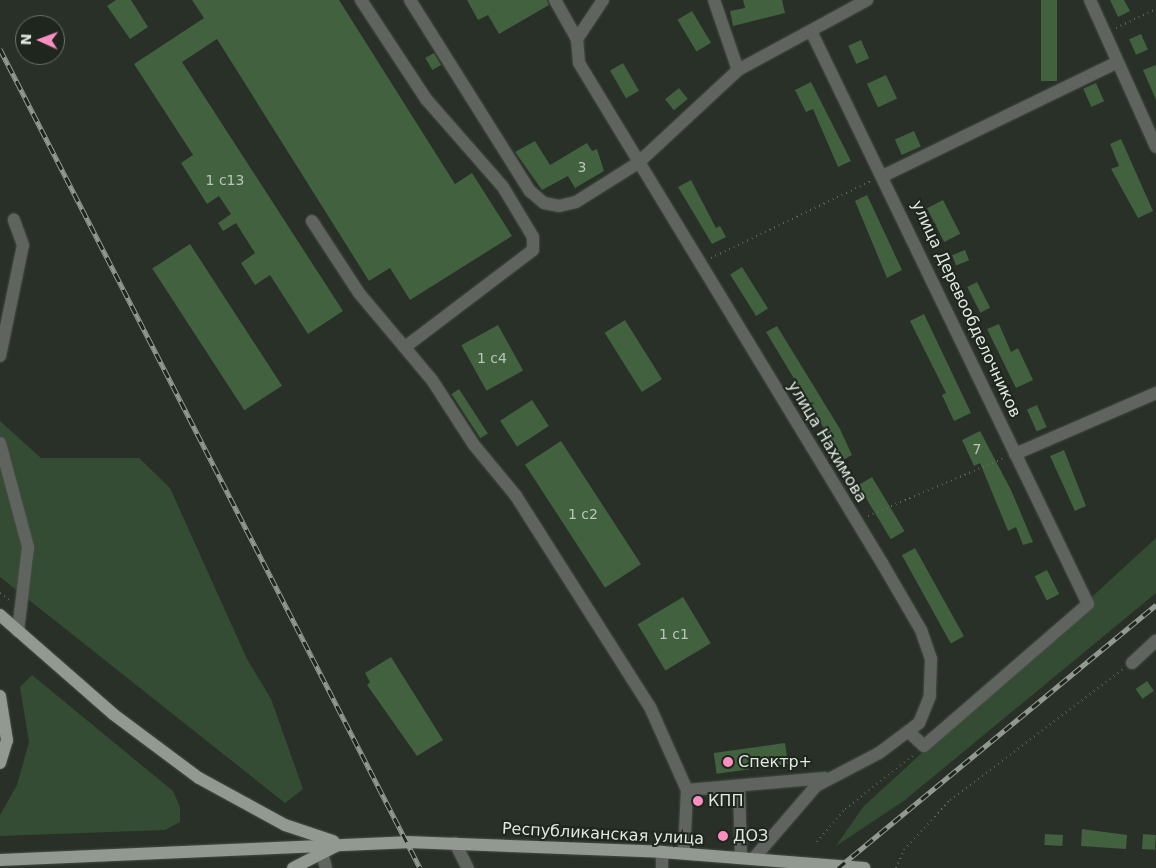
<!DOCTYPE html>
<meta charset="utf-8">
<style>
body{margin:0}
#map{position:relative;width:1156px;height:868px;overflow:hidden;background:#283027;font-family:"DejaVu Sans",sans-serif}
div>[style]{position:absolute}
.green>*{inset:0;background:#344c33}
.building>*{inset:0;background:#41613f;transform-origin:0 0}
.path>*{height:2px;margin-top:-1px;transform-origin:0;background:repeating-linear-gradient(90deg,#60675f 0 1px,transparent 0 5px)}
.roads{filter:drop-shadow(0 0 1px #464d45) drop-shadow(0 0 1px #464d45)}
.minor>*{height:12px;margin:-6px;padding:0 6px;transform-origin:6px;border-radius:6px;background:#60645f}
.major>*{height:12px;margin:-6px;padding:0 6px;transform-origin:6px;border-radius:6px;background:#919990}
.rail>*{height:5px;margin-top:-2.5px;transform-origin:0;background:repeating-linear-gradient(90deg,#1e261e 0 9px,#939992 0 18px);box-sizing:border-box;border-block:1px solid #939992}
.dots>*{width:14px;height:14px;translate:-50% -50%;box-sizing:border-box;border:2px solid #1e261e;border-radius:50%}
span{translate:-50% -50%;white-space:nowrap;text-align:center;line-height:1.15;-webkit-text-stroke:4px #1e261e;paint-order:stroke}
.number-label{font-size:14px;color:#b9c6b8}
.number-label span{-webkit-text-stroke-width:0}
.street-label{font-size:16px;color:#e1e7e1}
.poi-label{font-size:16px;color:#e1e7e1}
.left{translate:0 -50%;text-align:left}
.north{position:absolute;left:15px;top:15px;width:50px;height:50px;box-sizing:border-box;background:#1e261e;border:1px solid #6c736c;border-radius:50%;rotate:272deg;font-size:14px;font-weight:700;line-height:20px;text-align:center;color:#e1e7e1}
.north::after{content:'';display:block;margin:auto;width:18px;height:22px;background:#fd8ec0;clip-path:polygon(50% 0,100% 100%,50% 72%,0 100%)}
</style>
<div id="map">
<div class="green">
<i style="clip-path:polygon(0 421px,41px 458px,139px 458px,170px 488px,247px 659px,271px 699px,303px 789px,285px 803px,0 577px)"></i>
<i style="clip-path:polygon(1156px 538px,1156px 593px,905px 800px,836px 846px,863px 807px)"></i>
<i style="clip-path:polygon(32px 675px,173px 791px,180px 807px,180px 822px,165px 830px,0 836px,0 815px,17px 785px,29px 742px,20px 687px)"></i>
</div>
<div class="building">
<i style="clip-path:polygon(116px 0,131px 0,148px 27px,130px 39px,107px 6px)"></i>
<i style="clip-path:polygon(192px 0,339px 0,455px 184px,472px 173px,512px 236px,410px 300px,390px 268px,369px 281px,217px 39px,182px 62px,343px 311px,308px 334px,270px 275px,255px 285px,241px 263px,255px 253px,236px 223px,223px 231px,218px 223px,231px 214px,219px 196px,207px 204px,181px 163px,193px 155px,134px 64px,204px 18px)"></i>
<i style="clip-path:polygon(467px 0,547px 0,549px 5px,499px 34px,488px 15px,478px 20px)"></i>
<i style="clip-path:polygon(743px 0,782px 0,785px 13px,733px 26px,730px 11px,745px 8px)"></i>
<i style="left:1041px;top:0;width:16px;height:81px"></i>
<i style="clip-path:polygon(1110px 0,1124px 0,1130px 11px,1118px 17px)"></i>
<i style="left:692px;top:11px;width:37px;height:17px;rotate:59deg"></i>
<i style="left:1141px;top:34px;width:17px;height:13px;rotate:66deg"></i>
<i style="left:861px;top:40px;width:20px;height:14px;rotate:66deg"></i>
<i style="left:434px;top:53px;width:14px;height:10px;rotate:60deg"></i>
<i style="left:623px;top:63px;width:32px;height:15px;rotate:60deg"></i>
<i style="clip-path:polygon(1156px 65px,1156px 100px,1143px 70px)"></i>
<i style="left:886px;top:75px;width:26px;height:21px;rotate:65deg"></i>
<i style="clip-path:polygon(811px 82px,851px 161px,838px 167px,813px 109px,806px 112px,795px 90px)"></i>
<i style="left:1096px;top:83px;width:20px;height:14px;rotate:66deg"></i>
<i style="left:679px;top:88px;width:14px;height:18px;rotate:51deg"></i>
<i style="left:914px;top:131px;width:17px;height:21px;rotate:66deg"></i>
<i style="clip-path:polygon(1121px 139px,1153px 211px,1138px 218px,1111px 169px,1119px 166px,1110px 144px)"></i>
<i style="clip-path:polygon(535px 141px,550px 165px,587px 143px,592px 151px,597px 149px,604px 171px,575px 188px,568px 176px,542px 190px,515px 152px)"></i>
<i style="clip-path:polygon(691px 180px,716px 228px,720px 226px,726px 237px,712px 244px,678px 187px)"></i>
<i style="clip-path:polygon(867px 195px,902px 270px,887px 278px,855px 201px)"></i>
<i style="left:943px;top:200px;width:38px;height:18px;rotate:63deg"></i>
<i style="left:190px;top:244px;width:169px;height:45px;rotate:57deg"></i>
<i style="left:965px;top:250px;width:11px;height:14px;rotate:68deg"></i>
<i style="left:742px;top:267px;width:49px;height:14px;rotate:58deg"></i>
<i style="left:977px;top:282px;width:29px;height:11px;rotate:63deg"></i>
<i style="clip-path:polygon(924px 314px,971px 413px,954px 421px,942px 395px,946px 393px,910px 321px)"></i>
<i style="left:625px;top:320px;width:70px;height:24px;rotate:58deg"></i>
<i style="clip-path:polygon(999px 324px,1011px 352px,1018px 348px,1033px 380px,1016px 388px,987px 329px)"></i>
<i style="left:498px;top:325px;width:52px;height:42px;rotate:61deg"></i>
<i style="clip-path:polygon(777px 326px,840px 429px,852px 455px,843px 460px,766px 332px)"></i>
<i style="left:459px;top:389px;width:53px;height:9px;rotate:57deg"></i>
<i style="left:532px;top:400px;width:31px;height:38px;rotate:57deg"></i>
<i style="left:1037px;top:405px;width:24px;height:11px;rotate:66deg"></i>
<i style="clip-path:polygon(980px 431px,1011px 490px,1033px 542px,1023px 545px,1016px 527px,1008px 531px,980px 463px,974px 466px,962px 440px)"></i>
<i style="left:561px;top:441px;width:147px;height:43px;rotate:57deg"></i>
<i style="clip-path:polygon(1064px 450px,1086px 506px,1075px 511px,1050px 456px)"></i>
<i style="left:872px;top:477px;width:63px;height:16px;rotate:59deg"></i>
<i style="left:915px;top:548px;width:101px;height:15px;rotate:61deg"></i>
<i style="left:1047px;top:570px;width:27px;height:14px;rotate:63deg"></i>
<i style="left:683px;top:597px;width:54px;height:53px;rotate:59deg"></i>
<i style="clip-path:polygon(391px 657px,443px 740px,417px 756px,367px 685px,370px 682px,365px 673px)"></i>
<i style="left:1147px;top:681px;width:12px;height:14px;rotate:55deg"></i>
<i style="left:785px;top:743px;width:21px;height:72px;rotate:82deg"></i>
<i style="clip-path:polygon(1082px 829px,1127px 835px,1126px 849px,1081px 846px)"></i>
<i style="left:1045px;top:834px;width:18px;height:11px;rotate:3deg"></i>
<i style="left:1143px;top:834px;width:13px;height:15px;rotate:4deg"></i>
</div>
<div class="path">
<i style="left:1116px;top:28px;width:44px;rotate:-25.4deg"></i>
<i style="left:711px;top:258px;width:178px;rotate:-25.7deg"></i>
<i style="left:868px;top:516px;width:148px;rotate:-23.1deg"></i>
<i style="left:0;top:593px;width:13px;rotate:39deg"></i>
<i style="left:817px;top:842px;width:43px;rotate:-49.7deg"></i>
<i style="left:845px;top:809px;width:89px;rotate:-38.2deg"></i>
<i style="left:896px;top:868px;width:20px;rotate:-66deg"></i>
<i style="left:904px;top:850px;width:68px;rotate:-47.4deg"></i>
<i style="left:950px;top:800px;width:217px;rotate:-37.1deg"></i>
</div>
<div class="roads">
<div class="minor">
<i style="left:361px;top:0;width:118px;rotate:56.7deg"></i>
<i style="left:426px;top:99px;width:117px;rotate:48.8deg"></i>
<i style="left:503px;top:187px;width:58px;rotate:59deg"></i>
<i style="left:533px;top:237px;width:13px;rotate:90deg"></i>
<i style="left:533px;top:250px;width:161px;rotate:142.8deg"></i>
<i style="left:410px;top:0;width:226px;rotate:57.9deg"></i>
<i style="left:530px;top:191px;width:18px;rotate:41deg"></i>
<i style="left:544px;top:203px;width:15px;rotate:11deg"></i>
<i style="left:559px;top:206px;width:17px;rotate:-13deg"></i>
<i style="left:576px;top:202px;width:73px;rotate:-32.2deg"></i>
<i style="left:638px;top:163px;width:137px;rotate:-42.9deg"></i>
<i style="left:738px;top:70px;width:147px;rotate:-28.5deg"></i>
<i style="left:555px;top:0;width:45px;rotate:60.6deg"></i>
<i style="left:603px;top:0;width:47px;rotate:123.7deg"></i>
<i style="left:577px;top:39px;width:24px;rotate:85deg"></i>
<i style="left:579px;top:63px;width:585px;rotate:58.78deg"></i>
<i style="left:882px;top:563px;width:78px;rotate:59.8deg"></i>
<i style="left:921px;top:630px;width:31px;rotate:71deg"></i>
<i style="left:931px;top:659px;width:37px;rotate:92deg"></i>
<i style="left:930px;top:696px;width:29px;rotate:112deg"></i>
<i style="left:919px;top:723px;width:50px;rotate:143.1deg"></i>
<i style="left:879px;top:753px;width:71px;rotate:152.4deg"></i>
<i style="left:816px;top:786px;width:95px;rotate:130.7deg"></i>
<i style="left:714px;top:0;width:74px;rotate:71.1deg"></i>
<i style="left:1090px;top:0;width:161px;rotate:65.8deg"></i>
<i style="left:811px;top:31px;width:636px;rotate:64.2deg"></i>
<i style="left:1088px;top:604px;width:217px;rotate:139.1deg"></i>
<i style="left:924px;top:746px;width:19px;rotate:-137deg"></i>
<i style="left:885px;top:175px;width:257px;rotate:-25.9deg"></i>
<i style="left:312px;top:221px;width:86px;rotate:56.9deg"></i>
<i style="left:359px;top:293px;width:114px;rotate:50deg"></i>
<i style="left:432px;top:380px;width:77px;rotate:57.1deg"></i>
<i style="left:474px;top:445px;width:66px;rotate:50.5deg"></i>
<i style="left:516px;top:496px;width:250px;rotate:57.6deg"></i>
<i style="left:650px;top:707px;width:91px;rotate:66deg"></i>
<i style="left:687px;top:790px;width:63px;rotate:92.7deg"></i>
<i style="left:0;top:356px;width:113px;rotate:-78.3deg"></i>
<i style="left:23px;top:245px;width:27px;rotate:-110deg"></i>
<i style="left:0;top:443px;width:108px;rotate:74.9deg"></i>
<i style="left:28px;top:547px;width:85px;rotate:96.8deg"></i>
<i style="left:1015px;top:454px;width:154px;rotate:-23.4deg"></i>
<i style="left:1132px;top:663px;width:33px;rotate:-43deg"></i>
<i style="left:739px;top:786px;width:71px;rotate:88.4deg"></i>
<i style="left:687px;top:790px;width:138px;rotate:-5deg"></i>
<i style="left:455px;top:843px;width:28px;rotate:63deg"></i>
<i style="left:322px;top:853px;width:16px;rotate:75deg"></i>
<i style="left:662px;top:868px;width:16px;rotate:-90deg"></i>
</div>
<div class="major">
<i style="left:0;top:615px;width:150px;rotate:41.2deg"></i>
<i style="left:113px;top:714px;width:107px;rotate:36.7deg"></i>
<i style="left:199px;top:778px;width:98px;rotate:28.7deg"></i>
<i style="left:285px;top:825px;width:51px;rotate:18.4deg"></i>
<i style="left:0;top:696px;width:45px;rotate:81deg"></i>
<i style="left:7px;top:740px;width:24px;rotate:107deg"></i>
<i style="left:0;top:860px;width:407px;rotate:-2.5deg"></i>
<i style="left:407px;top:842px;width:255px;rotate:2.2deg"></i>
<i style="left:662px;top:852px;width:203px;rotate:4.5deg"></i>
<i style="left:293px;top:868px;width:48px;rotate:-27.1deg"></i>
</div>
</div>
<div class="rail">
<i style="left:0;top:49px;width:920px;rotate:62.85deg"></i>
<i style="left:838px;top:868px;width:413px;rotate:-39.6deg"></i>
</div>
<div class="dots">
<i style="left:728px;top:762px;background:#fd8ec0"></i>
<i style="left:698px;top:801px;background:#fd8ec0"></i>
<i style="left:723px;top:836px;background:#fd8ec0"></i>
</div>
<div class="number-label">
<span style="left:582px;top:167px">3</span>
<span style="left:225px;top:180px">1 с13</span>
<span style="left:492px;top:358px">1 с4</span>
<span style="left:977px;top:449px">7</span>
<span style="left:583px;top:514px">1 с2</span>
<span style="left:674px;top:634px">1 с1</span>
</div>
<div class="street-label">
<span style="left:966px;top:309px;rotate:65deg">улица Деревообделочников</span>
<span style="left:827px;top:442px;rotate:59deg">улица Нахимова</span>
<span style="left:603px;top:834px;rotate:3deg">Республиканская улица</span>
</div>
<div class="poi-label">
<span class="left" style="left:738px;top:762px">Спектр+</span>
<span class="left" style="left:708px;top:801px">КПП</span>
<span class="left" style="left:733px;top:836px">ДОЗ</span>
</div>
<div class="north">N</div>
</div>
